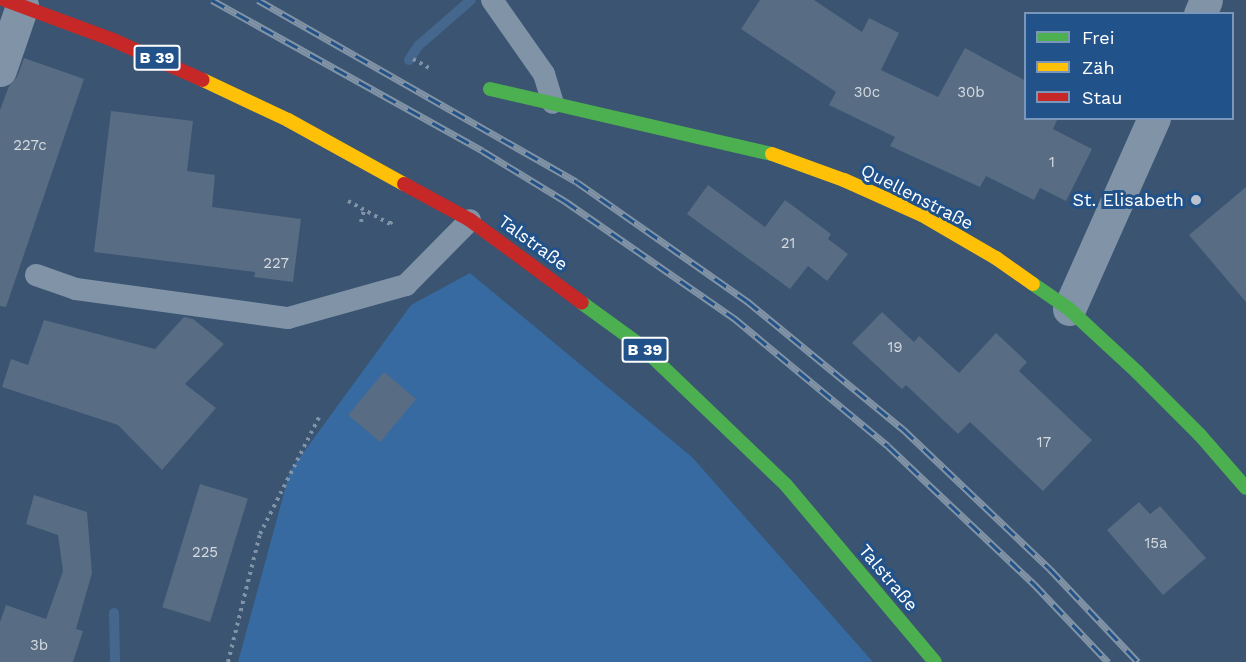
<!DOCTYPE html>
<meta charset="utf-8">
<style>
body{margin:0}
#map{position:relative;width:1246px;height:662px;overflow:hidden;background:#3a5472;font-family:"Work Sans",sans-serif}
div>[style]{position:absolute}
.green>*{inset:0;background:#376aa0}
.stream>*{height:10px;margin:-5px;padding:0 5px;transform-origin:5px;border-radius:5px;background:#45668d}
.building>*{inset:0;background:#586c84;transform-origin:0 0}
.path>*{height:4px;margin-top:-2px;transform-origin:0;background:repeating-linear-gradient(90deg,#8193a7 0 3px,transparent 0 7.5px)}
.lane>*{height:22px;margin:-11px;padding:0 11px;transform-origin:11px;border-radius:11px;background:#8193a7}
.street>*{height:33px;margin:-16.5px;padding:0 16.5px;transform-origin:16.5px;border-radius:16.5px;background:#8193a7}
.fast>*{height:14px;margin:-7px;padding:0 7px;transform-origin:7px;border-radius:7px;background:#4caf50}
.slow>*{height:14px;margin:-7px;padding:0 7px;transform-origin:7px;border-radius:7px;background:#ffc107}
.jam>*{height:14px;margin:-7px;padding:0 7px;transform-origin:7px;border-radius:7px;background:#c62828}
.rail>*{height:7px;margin-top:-3.5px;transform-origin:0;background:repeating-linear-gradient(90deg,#22528a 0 14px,#8193a5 0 28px);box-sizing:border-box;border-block:2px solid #8193a5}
.dots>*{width:16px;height:16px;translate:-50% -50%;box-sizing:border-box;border:3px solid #22528a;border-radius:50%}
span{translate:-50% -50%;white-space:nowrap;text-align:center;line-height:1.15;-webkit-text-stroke:6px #22528a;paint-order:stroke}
.number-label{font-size:15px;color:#d5dae0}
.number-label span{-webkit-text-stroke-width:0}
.shield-label span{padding:2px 4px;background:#22528a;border:2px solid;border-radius:4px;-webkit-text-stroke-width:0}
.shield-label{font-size:16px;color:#fff;font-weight:700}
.street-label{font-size:18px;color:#fff}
.poi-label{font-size:18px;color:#fff}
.right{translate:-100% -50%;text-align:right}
.legend{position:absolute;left:1024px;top:12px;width:210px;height:108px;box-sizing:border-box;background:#22528a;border:2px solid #7a97b9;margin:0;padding:8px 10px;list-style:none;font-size:18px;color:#fff}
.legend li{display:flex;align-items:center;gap:12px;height:30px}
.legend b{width:30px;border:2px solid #7a97b9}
</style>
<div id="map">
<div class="green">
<i style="clip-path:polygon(470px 273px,692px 457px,873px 662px,238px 662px,290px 471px,411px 305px)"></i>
</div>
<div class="stream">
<i style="left:409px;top:60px;width:17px;rotate:-57deg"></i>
<i style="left:418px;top:46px;width:70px;rotate:-41deg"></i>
<i style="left:114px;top:613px;width:49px;rotate:88.8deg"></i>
</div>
<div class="building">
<i style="clip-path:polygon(760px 0,814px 0,862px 32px,869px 18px,899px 33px,881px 70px,938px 97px,965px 48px,1026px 81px,1026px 118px,1058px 118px,1053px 129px,1092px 149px,1066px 201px,1040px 188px,1034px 200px,986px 176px,980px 187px,890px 146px,895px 137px,829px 105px,836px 92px,741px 29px)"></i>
<i style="clip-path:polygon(24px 58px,84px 79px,6px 307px,0 306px,0 110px,9px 86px,17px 77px)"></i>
<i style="clip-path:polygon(111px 111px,193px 121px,187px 171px,215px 175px,212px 207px,301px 219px,293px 282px,254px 277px,255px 272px,94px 252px)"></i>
<i style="clip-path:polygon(708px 185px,765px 227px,785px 200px,831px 234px,828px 239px,848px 254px,827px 281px,808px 266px,790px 289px,687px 214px)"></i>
<i style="clip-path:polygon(1246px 187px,1246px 302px,1189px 235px)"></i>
<i style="clip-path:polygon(882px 312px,914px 342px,919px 336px,959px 373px,996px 333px,1027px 362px,1019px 371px,1092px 440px,1043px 491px,970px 422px,958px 434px,906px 385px,902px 389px,852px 343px)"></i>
<i style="clip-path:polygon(184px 317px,193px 319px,224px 344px,185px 384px,216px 408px,162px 470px,118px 425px,2px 387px,11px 359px,28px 365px,44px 320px,155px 349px)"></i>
<i style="left:384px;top:372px;width:42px;height:56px;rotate:40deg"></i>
<i style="left:200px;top:484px;width:50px;height:129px;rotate:17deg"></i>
<i style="clip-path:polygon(34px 495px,87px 512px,92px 573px,76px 629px,83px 631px,73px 662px,0 662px,0 622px,6px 605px,46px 619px,63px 571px,58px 535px,26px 524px)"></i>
<i style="clip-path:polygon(1139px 502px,1150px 514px,1160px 506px,1206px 558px,1163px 595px,1107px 530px)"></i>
</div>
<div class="path">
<i style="left:413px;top:59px;width:21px;rotate:29deg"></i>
<i style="left:348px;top:201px;width:48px;rotate:28.7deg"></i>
<i style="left:390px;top:224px;width:4px;rotate:-56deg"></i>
<i style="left:361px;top:222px;width:12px;rotate:-76deg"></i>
<i style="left:228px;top:662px;width:132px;rotate:-76deg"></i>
<i style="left:260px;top:534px;width:133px;rotate:-63.2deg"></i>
</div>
<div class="lane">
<i style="left:492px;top:0;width:90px;rotate:54.9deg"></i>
<i style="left:544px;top:74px;width:30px;rotate:73deg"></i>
<i style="left:36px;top:275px;width:42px;rotate:19.3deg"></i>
<i style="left:76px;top:289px;width:214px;rotate:7.8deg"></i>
<i style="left:288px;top:318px;width:123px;rotate:-15.6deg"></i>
<i style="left:406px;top:285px;width:91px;rotate:-45.4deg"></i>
</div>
<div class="street">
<i style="left:1200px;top:14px;width:15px;rotate:-67deg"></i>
<i style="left:0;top:70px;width:68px;rotate:-71deg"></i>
<i style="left:1069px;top:309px;width:209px;rotate:-66deg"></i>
</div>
<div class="fast">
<i style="left:490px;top:89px;width:289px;rotate:13deg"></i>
<i style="left:1033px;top:284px;width:44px;rotate:34.8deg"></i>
<i style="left:1069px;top:309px;width:93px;rotate:42.8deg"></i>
<i style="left:1137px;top:372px;width:89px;rotate:45deg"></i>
<i style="left:1200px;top:435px;width:70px;rotate:49deg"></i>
<i style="left:582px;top:303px;width:72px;rotate:35.9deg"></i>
<i style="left:640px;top:345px;width:202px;rotate:43.8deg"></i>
<i style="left:786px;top:485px;width:231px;rotate:49.9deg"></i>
</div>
<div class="slow">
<i style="left:203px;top:80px;width:94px;rotate:25.2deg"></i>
<i style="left:288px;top:120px;width:132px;rotate:28.9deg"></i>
<i style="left:772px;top:154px;width:77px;rotate:19.9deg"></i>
<i style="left:844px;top:180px;width:85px;rotate:24.2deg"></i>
<i style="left:922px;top:215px;width:86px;rotate:30.2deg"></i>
<i style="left:996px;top:258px;width:45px;rotate:35.1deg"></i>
</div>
<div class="jam">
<i style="left:5px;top:0;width:115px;rotate:20.3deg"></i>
<i style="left:113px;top:40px;width:98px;rotate:24deg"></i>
<i style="left:404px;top:184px;width:75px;rotate:28.6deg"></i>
<i style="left:470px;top:220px;width:139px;rotate:36.5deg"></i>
</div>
<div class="rail">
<i style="left:212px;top:0;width:310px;rotate:29.1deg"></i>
<i style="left:483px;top:151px;width:96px;rotate:31.4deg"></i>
<i style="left:565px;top:201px;width:206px;rotate:34.7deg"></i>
<i style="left:734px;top:318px;width:200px;rotate:39.7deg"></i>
<i style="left:888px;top:446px;width:201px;rotate:43.4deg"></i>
<i style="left:1034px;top:584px;width:108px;rotate:46.5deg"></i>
<i style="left:258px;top:0;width:367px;rotate:29.7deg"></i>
<i style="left:577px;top:182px;width:208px;rotate:35deg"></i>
<i style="left:747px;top:301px;width:202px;rotate:39.4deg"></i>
<i style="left:903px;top:429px;width:203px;rotate:43.6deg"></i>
<i style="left:1050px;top:569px;width:128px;rotate:46.6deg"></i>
</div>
<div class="dots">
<i style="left:1196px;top:200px;background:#bac3ce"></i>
</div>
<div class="number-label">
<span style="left:867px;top:93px">30c</span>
<span style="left:971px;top:93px">30b</span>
<span style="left:30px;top:146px">227c</span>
<span style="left:1052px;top:163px">1</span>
<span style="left:788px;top:244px">21</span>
<span style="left:276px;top:264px">227</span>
<span style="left:895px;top:348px">19</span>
<span style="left:1044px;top:443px">17</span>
<span style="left:1156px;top:544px">15a</span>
<span style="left:205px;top:553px">225</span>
<span style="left:39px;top:646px">3b</span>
</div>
<div class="shield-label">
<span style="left:157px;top:58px">B 39</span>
<span style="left:645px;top:350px">B 39</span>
</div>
<div class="street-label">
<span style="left:917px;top:197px;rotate:27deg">Quellenstraße</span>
<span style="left:533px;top:243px;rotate:36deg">Talstraße</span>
<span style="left:888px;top:578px;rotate:50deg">Talstraße</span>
</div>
<div class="poi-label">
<span class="right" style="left:1184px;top:200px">St. Elisabeth</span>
</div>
<ul class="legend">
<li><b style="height:8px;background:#4caf50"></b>Frei</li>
<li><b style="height:8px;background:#ffc107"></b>Zäh</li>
<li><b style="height:8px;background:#c62828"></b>Stau</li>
</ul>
</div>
